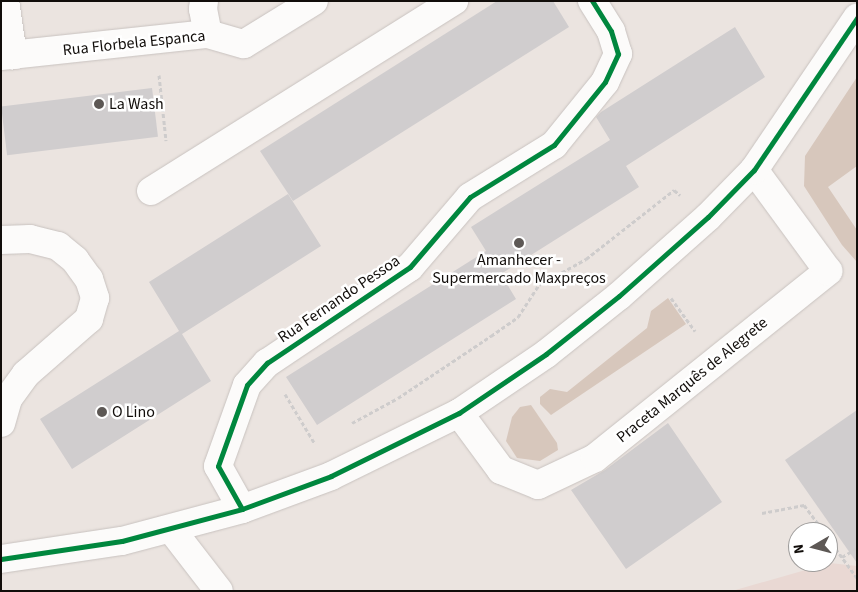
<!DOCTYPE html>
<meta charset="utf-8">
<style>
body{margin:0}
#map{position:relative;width:858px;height:592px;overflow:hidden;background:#ebe4e0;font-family:"Source Sans 3",sans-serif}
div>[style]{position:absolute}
.education>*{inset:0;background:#e9d8d3}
.green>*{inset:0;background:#d7c7bc}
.building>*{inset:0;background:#d0cdce;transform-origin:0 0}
.path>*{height:3px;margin-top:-1.5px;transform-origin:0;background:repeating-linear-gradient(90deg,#cecccc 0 4px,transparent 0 6.5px)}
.roads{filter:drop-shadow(0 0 1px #c8c2bf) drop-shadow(0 0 1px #c8c2bf)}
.minor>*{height:28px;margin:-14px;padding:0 14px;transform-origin:14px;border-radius:14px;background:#fcfbfa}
.cycleway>*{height:5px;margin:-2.5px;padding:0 2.5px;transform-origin:2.5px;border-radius:2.5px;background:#00873e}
.dots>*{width:14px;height:14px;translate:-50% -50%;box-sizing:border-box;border:2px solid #fff;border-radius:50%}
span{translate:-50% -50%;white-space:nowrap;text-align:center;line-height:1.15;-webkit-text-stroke:5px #fff;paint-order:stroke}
.street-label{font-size:16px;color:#110d0a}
.poi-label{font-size:16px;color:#110d0a}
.left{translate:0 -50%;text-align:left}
.frame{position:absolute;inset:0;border:2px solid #110d0a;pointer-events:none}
.north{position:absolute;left:788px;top:522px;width:50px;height:50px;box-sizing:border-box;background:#fff;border:1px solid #a09e9d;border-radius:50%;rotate:262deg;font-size:14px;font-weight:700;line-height:20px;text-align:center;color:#110d0a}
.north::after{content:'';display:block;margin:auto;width:18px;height:22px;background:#5d5855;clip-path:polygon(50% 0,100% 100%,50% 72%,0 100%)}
</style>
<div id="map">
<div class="education">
<i style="clip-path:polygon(830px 563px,857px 566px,857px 591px,732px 591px)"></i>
</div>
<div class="green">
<i style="clip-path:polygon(857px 77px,857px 166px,828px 187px,857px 230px,857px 262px,842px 245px,804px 186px,805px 156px)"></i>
<i style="clip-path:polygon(668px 298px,686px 324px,551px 415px,540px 404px,540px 397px,550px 389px,567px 392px,647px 328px,651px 311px)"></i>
<i style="clip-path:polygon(531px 405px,557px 443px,558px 450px,540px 461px,517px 458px,506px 441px,512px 417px,520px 407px)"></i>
</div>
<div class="building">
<i style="clip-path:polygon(497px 1px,553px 1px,569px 27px,293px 201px,260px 151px)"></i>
<i style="clip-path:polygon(735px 27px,765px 77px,626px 166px,639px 187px,501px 274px,516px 299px,317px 425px,286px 377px,486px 251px,471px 227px,610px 140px,596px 117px,601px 112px)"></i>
<i style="left:152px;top:88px;width:49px;height:152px;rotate:83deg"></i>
<i style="clip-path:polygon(288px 194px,321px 246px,182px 334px,211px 381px,72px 469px,40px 419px,179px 331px,149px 282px)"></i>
<i style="clip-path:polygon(857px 410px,857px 563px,785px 460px)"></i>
<i style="clip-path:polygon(668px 423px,722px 502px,626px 569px,571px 490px,605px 470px)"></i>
</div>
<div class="path">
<i style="left:159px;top:75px;width:66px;rotate:83.9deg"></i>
<i style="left:671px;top:298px;width:41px;rotate:54deg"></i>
<i style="left:285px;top:394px;width:58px;rotate:59deg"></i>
<i style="left:352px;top:423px;width:52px;rotate:-28.5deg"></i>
<i style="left:398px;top:398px;width:112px;rotate:-33.7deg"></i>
<i style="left:491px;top:336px;width:33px;rotate:-35deg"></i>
<i style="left:518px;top:317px;width:38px;rotate:-57deg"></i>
<i style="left:539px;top:285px;width:54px;rotate:-29deg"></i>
<i style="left:586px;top:259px;width:112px;rotate:-38.1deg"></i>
<i style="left:674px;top:190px;width:8px;rotate:40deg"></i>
<i style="left:762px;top:513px;width:43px;rotate:-10.8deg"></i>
<i style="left:804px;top:505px;width:34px;rotate:53deg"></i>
<i style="left:828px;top:538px;width:49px;rotate:54.1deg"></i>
<i style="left:842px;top:557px;width:17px;rotate:-31deg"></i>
</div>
<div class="roads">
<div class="minor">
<i style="left:5px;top:1px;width:55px;rotate:81.6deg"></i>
<i style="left:204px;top:1px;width:8px;rotate:97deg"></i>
<i style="left:203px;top:9px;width:25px;rotate:79deg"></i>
<i style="left:1px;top:56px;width:208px;rotate:-6.1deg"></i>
<i style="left:208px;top:34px;width:37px;rotate:16deg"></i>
<i style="left:244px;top:44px;width:82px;rotate:-31.6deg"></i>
<i style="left:151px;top:191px;width:358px;rotate:-32.1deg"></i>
<i style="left:1px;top:240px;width:29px;rotate:-2deg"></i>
<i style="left:30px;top:239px;width:29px;rotate:14deg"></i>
<i style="left:58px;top:246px;width:22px;rotate:39deg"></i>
<i style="left:75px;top:260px;width:24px;rotate:54deg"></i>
<i style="left:89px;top:279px;width:20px;rotate:72deg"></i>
<i style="left:95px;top:298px;width:22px;rotate:106deg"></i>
<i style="left:89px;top:319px;width:84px;rotate:138.9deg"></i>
<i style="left:26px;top:374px;width:31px;rotate:126deg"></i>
<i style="left:8px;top:399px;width:25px;rotate:106deg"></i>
<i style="left:459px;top:413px;width:71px;rotate:53.6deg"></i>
<i style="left:501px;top:470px;width:40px;rotate:22deg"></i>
<i style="left:538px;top:485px;width:63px;rotate:-25.3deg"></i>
<i style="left:595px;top:458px;width:299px;rotate:-38.7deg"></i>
<i style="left:828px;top:271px;width:125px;rotate:-126.2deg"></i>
<i style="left:242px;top:509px;width:49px;rotate:-119.2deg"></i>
<i style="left:218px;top:466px;width:86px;rotate:-70.3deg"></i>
<i style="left:247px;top:385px;width:30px;rotate:-48deg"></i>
<i style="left:267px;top:363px;width:172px;rotate:-33.9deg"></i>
<i style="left:410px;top:267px;width:92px;rotate:-49.4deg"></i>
<i style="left:470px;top:197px;width:99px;rotate:-31.8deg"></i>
<i style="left:554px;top:145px;width:81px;rotate:-51deg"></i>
<i style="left:605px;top:82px;width:31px;rotate:-65deg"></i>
<i style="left:618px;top:54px;width:24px;rotate:-107deg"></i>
<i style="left:611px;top:31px;width:36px;rotate:-122deg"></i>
<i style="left:171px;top:529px;width:78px;rotate:52.3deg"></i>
<i style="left:1px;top:559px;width:122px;rotate:-8.5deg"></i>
<i style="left:122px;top:541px;width:124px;rotate:-14.9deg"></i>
<i style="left:242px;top:509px;width:95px;rotate:-20.3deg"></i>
<i style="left:331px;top:476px;width:143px;rotate:-26.2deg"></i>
<i style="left:459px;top:413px;width:105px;rotate:-34.1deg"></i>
<i style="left:546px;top:354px;width:93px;rotate:-38.5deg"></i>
<i style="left:619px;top:296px;width:119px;rotate:-41.6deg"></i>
<i style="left:708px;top:217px;width:66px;rotate:-45.6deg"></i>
<i style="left:754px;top:170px;width:184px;rotate:-55.9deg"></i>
</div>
</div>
<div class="cycleway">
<i style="left:242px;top:509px;width:49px;rotate:-119.2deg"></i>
<i style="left:218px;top:466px;width:86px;rotate:-70.3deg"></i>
<i style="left:247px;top:385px;width:30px;rotate:-48deg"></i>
<i style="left:267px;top:363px;width:172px;rotate:-33.9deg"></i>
<i style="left:410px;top:267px;width:92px;rotate:-49.4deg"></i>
<i style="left:470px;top:197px;width:99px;rotate:-31.8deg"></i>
<i style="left:554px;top:145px;width:81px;rotate:-51deg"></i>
<i style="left:605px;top:82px;width:31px;rotate:-65deg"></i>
<i style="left:618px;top:54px;width:24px;rotate:-107deg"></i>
<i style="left:611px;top:31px;width:36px;rotate:-122deg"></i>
<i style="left:1px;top:559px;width:122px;rotate:-8.5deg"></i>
<i style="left:122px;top:541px;width:124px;rotate:-14.9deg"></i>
<i style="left:242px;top:509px;width:95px;rotate:-20.3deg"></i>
<i style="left:331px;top:476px;width:143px;rotate:-26.2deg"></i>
<i style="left:459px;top:413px;width:105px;rotate:-34.1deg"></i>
<i style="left:546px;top:354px;width:93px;rotate:-38.5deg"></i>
<i style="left:619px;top:296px;width:119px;rotate:-41.6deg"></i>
<i style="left:708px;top:217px;width:66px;rotate:-45.6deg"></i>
<i style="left:754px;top:170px;width:184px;rotate:-55.9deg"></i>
</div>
<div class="dots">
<i style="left:99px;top:104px;background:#5d5855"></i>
<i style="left:519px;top:243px;background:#5d5855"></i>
<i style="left:102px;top:412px;background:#5d5855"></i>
</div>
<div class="street-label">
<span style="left:134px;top:43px;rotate:-6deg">Rua Florbela Espanca</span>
<span style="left:339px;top:299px;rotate:-34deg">Rua Fernando Pessoa</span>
<span style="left:692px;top:380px;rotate:-39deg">Praceta Marquês de Alegrete</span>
</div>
<div class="poi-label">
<span class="left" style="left:109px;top:104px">La Wash</span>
<span style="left:519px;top:269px">Amanhecer -<br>Supermercado Maxpreços</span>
<span class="left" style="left:112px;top:412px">O Lino</span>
</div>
<div class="frame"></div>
<div class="north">N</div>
</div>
